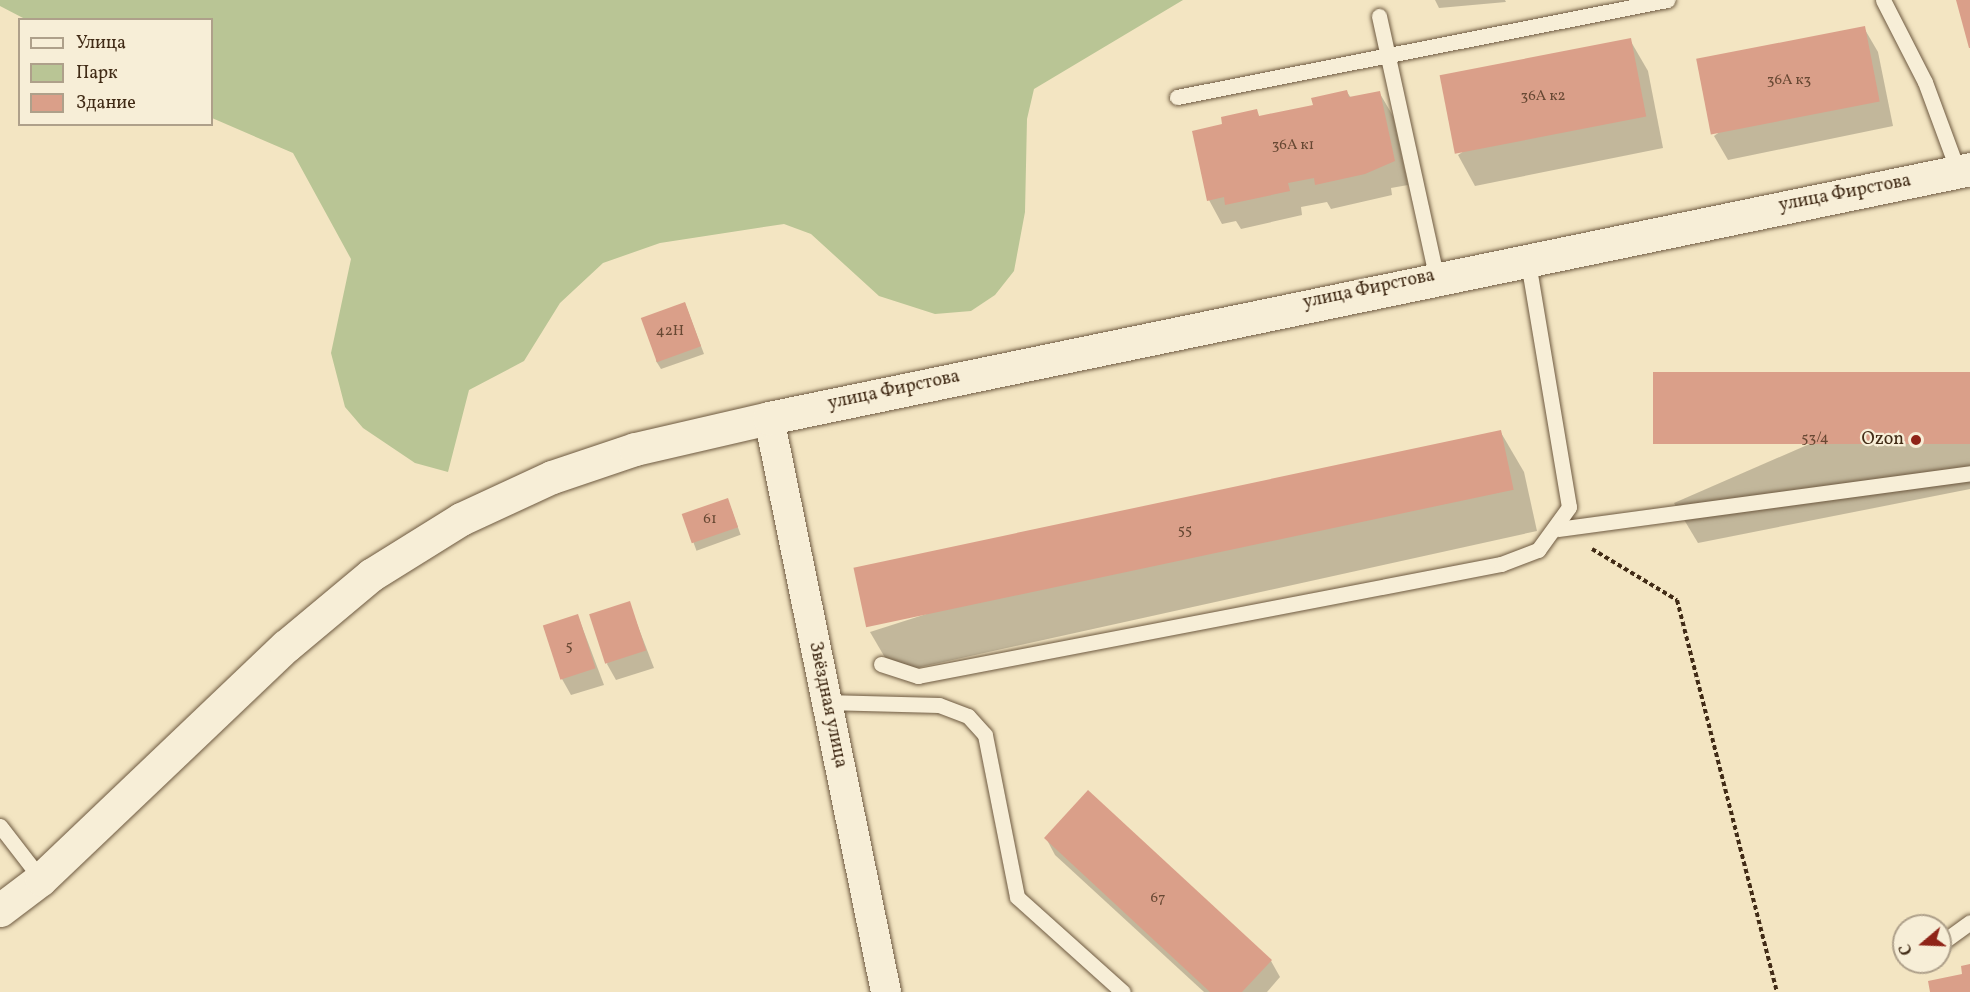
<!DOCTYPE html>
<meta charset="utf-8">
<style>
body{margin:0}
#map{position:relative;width:1970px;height:992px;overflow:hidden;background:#f3e5c2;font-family:Vollkorn,serif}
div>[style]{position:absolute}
.green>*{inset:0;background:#b9c595}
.shadow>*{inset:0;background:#0003;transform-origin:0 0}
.building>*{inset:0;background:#da9f89;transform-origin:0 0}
.path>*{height:4px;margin-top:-2px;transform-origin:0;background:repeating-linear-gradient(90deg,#412b16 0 4.5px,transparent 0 7.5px)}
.roads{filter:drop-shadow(0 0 2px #6e5a41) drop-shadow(0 0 2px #6e5a41)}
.lane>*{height:15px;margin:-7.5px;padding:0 7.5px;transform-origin:7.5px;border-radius:7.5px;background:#f7eed7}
.street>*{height:30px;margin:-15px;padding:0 15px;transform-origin:15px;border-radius:15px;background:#f7eed7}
.secondary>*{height:33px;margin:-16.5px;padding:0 16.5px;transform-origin:16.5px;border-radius:16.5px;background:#f7eed7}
.dots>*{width:16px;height:16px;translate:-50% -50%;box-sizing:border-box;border:3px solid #f7eed7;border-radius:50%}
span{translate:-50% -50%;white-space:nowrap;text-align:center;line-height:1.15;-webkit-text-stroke:4.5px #f7eed7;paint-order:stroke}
.number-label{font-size:15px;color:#674833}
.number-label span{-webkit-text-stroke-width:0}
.street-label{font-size:18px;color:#412b16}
.poi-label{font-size:18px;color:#412b16}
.right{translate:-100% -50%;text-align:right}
.legend{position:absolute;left:18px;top:18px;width:195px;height:108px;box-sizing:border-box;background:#f7eed7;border:2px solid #aea08a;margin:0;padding:8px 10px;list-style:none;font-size:18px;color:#412b16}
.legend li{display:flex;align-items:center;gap:12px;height:30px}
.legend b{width:30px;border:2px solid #aea08a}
.north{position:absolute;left:1892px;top:914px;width:60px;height:60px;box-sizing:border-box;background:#f7eed7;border:2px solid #aea08a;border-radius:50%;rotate:251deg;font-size:16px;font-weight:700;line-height:24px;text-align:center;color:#412b16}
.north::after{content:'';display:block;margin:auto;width:21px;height:27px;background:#8f2418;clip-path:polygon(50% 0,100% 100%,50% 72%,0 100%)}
</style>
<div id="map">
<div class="green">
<i style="clip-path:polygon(0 0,1183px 0,1034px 89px,1027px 119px,1025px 212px,1014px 271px,995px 295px,971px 311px,935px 314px,879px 296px,811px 234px,784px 224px,660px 243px,603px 263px,560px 303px,524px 361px,469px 390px,448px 472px,415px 463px,363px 428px,345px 407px,331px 353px,351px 259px,293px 153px,212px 118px,212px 20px,25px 19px,0 6px)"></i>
</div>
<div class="shadow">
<i style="clip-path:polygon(1435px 0,1505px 0,1506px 2px,1439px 8px)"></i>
<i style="clip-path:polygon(1864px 28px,1878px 52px,1893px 126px,1728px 160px,1714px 136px)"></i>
<i style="clip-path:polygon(1630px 40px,1648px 71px,1663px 148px,1475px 186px,1458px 155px)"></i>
<i style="clip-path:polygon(1347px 92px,1351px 98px,1379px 92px,1393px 116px,1408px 185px,1391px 188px,1392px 195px,1331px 209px,1327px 202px,1301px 207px,1302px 215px,1241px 229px,1236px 221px,1222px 224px,1209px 200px,1224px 125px,1256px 111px,1260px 118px,1315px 106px)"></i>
<i style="clip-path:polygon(685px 303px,704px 354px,661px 369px,656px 361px)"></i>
<i style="clip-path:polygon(1970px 374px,1970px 489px,1698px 543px,1674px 503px)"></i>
<i style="clip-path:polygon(1500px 431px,1524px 472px,1537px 531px,894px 673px,870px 632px)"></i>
<i style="left:728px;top:500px;width:37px;height:47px;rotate:70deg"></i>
<i style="clip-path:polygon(629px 603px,654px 668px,616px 680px,607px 664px)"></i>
<i style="clip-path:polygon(578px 616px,604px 685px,571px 695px,562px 679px)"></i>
<i style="clip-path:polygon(1046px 838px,1271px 961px,1280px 977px,1267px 992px,1204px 992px,1055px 855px)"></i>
</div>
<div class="building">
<i style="clip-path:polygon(1956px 0,1970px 0,1970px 48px,1969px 48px)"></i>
<i style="left:1865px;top:26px;width:77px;height:172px;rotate:79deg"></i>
<i style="left:1631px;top:38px;width:80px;height:195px;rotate:79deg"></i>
<i style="clip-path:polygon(1347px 90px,1349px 97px,1380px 91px,1395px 161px,1365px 174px,1315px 185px,1314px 178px,1288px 183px,1290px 191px,1225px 205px,1224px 197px,1207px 201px,1192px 131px,1222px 124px,1221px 117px,1257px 109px,1259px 116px,1313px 105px,1311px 98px)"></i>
<i style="left:685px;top:302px;width:47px;height:47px;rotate:70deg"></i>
<i style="left:1970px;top:372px;width:72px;height:317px;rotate:90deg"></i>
<i style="left:1501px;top:430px;width:61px;height:662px;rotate:78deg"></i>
<i style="left:728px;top:498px;width:31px;height:49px;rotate:71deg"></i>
<i style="left:630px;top:601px;width:52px;height:43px;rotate:72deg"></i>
<i style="left:578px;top:614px;width:57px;height:37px;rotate:72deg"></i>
<i style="clip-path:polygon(1088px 790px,1272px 960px,1242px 992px,1210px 992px,1044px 838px)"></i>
<i style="clip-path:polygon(1970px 964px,1970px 992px,1930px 992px,1928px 981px,1962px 974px,1961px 966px)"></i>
</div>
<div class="path">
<i style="left:1592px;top:549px;width:99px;rotate:31deg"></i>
<i style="left:1677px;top:600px;width:405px;rotate:75.7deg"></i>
</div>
<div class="roads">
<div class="lane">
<i style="left:1883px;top:0;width:92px;rotate:62.9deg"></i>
<i style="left:1925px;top:82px;width:95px;rotate:69.7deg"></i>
<i style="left:1379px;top:16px;width:266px;rotate:77.6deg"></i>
<i style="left:1177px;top:97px;width:500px;rotate:-11.2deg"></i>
<i style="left:1558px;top:529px;width:416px;rotate:-7.7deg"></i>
<i style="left:881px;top:664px;width:39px;rotate:18deg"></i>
<i style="left:918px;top:676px;width:594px;rotate:-10.87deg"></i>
<i style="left:1501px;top:564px;width:40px;rotate:-21deg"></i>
<i style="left:1538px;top:550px;width:53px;rotate:-54.2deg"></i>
<i style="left:1569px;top:507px;width:254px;rotate:-99.5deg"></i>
<i style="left:825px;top:702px;width:114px;rotate:1.5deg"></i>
<i style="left:939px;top:705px;width:31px;rotate:21deg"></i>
<i style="left:968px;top:716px;width:25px;rotate:48deg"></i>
<i style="left:985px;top:735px;width:165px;rotate:78.8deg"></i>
<i style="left:1017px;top:897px;width:142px;rotate:41.9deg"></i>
<i style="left:0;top:826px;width:67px;rotate:52.3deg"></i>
<i style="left:1940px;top:944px;width:37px;rotate:-36deg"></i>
</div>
<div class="street">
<i style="left:769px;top:418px;width:586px;rotate:78.48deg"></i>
</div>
<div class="secondary">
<i style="left:0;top:910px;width:51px;rotate:-37.1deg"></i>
<i style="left:41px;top:879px;width:338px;rotate:-43.6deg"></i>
<i style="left:286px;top:646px;width:111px;rotate:-39.9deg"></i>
<i style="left:371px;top:575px;width:106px;rotate:-31.9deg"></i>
<i style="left:461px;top:519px;width:100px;rotate:-24.8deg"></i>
<i style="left:552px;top:477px;width:88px;rotate:-18.6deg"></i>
<i style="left:635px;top:449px;width:138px;rotate:-13deg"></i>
<i style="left:769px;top:418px;width:1227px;rotate:-11.71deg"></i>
</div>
</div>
<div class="dots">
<i style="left:1916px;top:440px;background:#8f2418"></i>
</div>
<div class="number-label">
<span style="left:1789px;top:81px">36А к3</span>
<span style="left:1543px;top:97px">36А к2</span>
<span style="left:1293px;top:146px">36А к1</span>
<span style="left:670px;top:332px">42Н</span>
<span style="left:1815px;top:439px">53/4</span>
<span style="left:710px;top:520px">61</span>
<span style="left:1185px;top:531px">55</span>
<span style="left:569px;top:647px">5</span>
<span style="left:1158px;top:899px">67</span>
</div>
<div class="street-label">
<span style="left:1845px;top:194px;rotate:-11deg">улица Фирстова</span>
<span style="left:1369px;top:290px;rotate:-12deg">улица Фирстова</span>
<span style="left:894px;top:391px;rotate:-12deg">улица Фирстова</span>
<span style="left:827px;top:705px;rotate:78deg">Звёздная улица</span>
</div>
<div class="poi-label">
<span class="right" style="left:1904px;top:440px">Ozon</span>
</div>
<ul class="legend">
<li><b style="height:8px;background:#f7eed7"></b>Улица</li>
<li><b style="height:16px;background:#b9c595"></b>Парк</li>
<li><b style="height:16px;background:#da9f89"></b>Здание</li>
</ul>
<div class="north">С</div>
</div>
